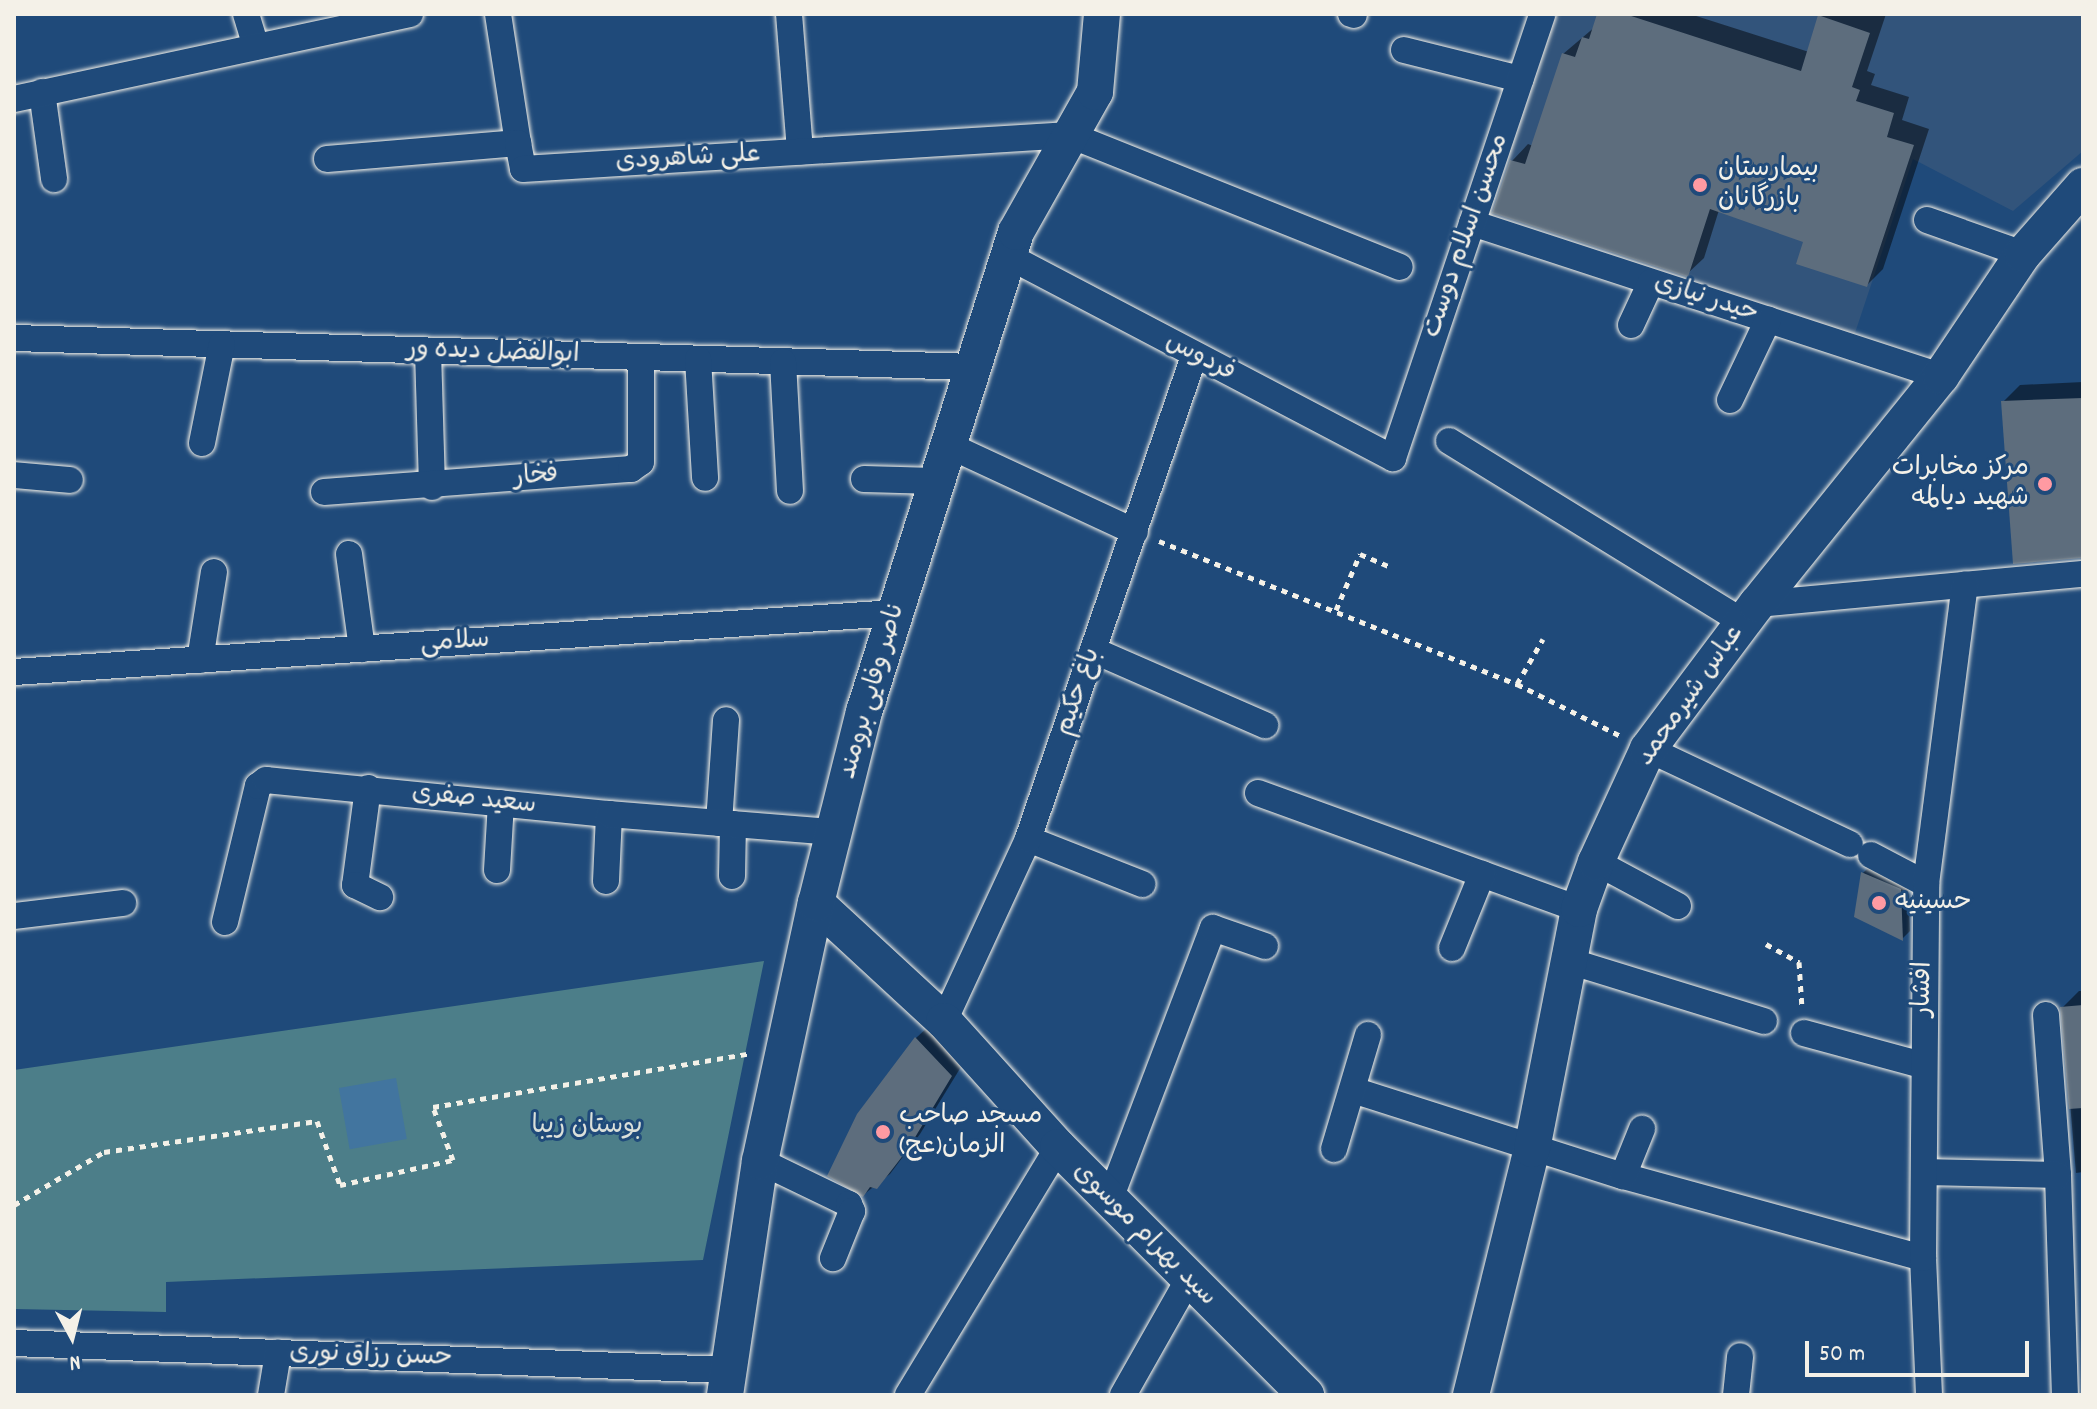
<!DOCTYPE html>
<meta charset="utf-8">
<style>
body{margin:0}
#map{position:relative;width:2097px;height:1409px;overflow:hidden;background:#1f4a7a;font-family:Dekko,"Playpen Sans Arabic",sans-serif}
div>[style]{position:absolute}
.built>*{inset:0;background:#32547b}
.green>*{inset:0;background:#4c7e89}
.water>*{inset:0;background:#42759f;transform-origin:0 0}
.shadow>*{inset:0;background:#0007}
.building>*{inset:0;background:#5d6d7d}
.path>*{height:5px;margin-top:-2.5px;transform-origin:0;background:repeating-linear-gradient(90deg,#f4f1e8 0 6px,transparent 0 12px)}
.roads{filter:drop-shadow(0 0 2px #f4f1e8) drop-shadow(0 0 2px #f4f1e8)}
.street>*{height:26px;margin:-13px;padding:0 13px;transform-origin:13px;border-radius:13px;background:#1f4a7a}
.secondary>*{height:36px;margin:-18px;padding:0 18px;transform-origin:18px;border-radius:18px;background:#1f4a7a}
.dots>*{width:22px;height:22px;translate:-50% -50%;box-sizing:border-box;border:4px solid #1f4a7a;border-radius:50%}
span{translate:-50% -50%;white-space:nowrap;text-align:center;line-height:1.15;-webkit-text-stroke:6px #1f4a7a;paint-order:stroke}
.street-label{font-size:26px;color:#f4f1e8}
.poi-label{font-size:26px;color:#f4f1e8}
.left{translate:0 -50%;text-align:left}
.right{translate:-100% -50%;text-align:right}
.park-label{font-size:26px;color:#dbe0da}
.frame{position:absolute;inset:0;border:16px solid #f4f1e8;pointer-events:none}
.north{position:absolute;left:32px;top:1297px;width:80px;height:80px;-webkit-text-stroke:6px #1f4a7a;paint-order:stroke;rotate:173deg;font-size:22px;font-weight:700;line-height:32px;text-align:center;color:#f4f1e8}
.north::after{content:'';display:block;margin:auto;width:28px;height:36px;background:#f4f1e8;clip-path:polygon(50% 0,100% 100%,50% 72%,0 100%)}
.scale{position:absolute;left:1805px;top:1341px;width:224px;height:36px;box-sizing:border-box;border:4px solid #f4f1e8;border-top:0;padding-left:10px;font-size:24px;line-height:28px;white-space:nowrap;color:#f4f1e8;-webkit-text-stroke:6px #1f4a7a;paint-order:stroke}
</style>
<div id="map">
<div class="built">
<i style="clip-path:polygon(1551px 14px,2083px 14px,2083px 151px,2013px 211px,1913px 159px,1853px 339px,1486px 220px)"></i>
</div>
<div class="green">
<i style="clip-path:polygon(764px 961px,703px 1260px,166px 1282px,166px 1312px,14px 1309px,14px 1070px)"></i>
</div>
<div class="water">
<i style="left:396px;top:1078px;width:62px;height:58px;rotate:80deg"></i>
</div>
<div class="shadow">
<i style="clip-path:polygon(1599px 14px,1690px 14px,1809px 52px,1821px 14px,1886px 14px,1867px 71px,1875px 74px,1871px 85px,1909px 97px,1902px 120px,1929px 129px,1883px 269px,1867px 285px,1805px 240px,1719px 210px,1704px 258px,1687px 274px,1512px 161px,1528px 144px,1533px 146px,1563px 54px,1596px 26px)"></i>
<i style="clip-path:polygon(2083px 382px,2083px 556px,2003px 402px,2020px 385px)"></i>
<i style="clip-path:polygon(1871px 865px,1908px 881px,1910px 931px,1902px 939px,1863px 873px)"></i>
<i style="clip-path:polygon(2079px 991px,2083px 991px,2083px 1172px,2076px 1173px,2062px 1008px)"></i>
<i style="clip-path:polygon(929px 1026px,964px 1062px,920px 1134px,890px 1174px,863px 1195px,916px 1038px)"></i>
</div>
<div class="building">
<i style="clip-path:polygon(1597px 14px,1625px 14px,1801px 71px,1818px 15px,1870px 33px,1852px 87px,1860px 90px,1856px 101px,1894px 113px,1887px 137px,1914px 145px,1867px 287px,1796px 264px,1803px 242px,1710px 209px,1688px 277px,1492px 213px,1510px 160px,1525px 164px,1562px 53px,1575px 57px,1582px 37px,1589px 39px)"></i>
<i style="clip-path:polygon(2083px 398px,2083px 558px,2013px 564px,2001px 401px)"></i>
<i style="clip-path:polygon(1861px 872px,1901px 889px,1903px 941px,1854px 917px)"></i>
<i style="clip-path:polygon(2083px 1005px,2083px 1108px,2069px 1109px,2060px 1007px)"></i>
<i style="clip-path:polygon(915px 1037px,952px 1076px,908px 1149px,877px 1189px,870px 1187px,863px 1197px,827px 1176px,857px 1114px)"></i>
</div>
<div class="path">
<i style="left:1159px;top:541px;width:386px;rotate:21.8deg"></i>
<i style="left:1517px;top:684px;width:116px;rotate:26.6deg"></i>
<i style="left:1336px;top:610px;width:61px;rotate:-66.8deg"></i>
<i style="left:1360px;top:554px;width:34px;rotate:23deg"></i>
<i style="left:1517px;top:684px;width:52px;rotate:-60deg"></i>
<i style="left:1766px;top:944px;width:38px;rotate:29deg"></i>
<i style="left:1799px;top:962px;width:46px;rotate:86.3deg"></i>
<i style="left:14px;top:1205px;width:104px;rotate:-30.5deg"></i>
<i style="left:104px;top:1152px;width:215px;rotate:-8.3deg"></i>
<i style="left:317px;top:1121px;width:68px;rotate:70.2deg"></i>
<i style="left:340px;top:1185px;width:116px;rotate:-12.5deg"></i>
<i style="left:453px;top:1160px;width:57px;rotate:-110.7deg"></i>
<i style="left:433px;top:1107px;width:323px;rotate:-9.6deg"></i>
</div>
<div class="roads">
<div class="street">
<i style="left:246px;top:14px;width:34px;rotate:73deg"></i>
<i style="left:498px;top:14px;width:131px;rotate:81.2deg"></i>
<i style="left:789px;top:14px;width:138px;rotate:85.4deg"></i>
<i style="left:1351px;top:14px;width:3px;rotate:18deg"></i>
<i style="left:1404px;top:50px;width:120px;rotate:14deg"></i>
<i style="left:42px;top:92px;width:88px;rotate:82.1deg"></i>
<i style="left:14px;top:99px;width:405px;rotate:-12.1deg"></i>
<i style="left:327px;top:159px;width:192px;rotate:-4.8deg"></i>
<i style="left:518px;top:143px;width:26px;rotate:79deg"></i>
<i style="left:523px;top:169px;width:548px;rotate:-3.56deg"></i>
<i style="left:1070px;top:135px;width:355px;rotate:21.8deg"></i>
<i style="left:1927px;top:220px;width:102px;rotate:19.5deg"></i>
<i style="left:1472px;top:223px;width:493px;rotate:18.1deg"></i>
<i style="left:1008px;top:256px;width:435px;rotate:27.7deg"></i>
<i style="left:1393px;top:458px;width:468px;rotate:-71.4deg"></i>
<i style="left:1631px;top:325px;width:47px;rotate:-65.1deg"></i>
<i style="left:14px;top:338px;width:959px;rotate:1.73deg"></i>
<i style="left:428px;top:351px;width:136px;rotate:88.3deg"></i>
<i style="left:698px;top:359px;width:119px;rotate:86.6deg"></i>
<i style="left:783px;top:362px;width:129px;rotate:86.9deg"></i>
<i style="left:1730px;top:400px;width:89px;rotate:-64.6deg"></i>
<i style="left:1449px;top:441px;width:345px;rotate:31.6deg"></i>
<i style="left:202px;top:443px;width:101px;rotate:-78.6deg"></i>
<i style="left:948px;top:445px;width:206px;rotate:24.9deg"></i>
<i style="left:14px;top:475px;width:56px;rotate:5.1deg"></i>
<i style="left:864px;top:479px;width:72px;rotate:1.6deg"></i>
<i style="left:324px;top:492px;width:308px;rotate:-4.3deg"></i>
<i style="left:631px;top:469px;width:12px;rotate:-35deg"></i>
<i style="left:641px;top:462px;width:105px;rotate:-90deg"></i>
<i style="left:349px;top:554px;width:96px;rotate:82.2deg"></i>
<i style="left:1757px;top:604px;width:327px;rotate:-5.3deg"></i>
<i style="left:1093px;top:650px;width:188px;rotate:23.6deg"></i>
<i style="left:200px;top:660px;width:89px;rotate:-81deg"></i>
<i style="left:14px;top:672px;width:884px;rotate:-3.83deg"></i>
<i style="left:1648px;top:749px;width:223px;rotate:25.2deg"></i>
<i style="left:368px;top:788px;width:98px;rotate:97.6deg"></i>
<i style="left:355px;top:885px;width:28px;rotate:26deg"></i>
<i style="left:1258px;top:793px;width:341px;rotate:19.9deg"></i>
<i style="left:719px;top:823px;width:103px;rotate:-86.1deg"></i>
<i style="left:1028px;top:839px;width:123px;rotate:21.5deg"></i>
<i style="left:1871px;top:855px;width:62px;rotate:27.8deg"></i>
<i style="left:1596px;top:862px;width:93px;rotate:28.2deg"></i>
<i style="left:497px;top:870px;width:67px;rotate:-86.6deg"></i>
<i style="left:732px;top:876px;width:52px;rotate:-88.9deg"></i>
<i style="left:606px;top:881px;width:67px;rotate:-87.4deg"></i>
<i style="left:14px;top:916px;width:110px;rotate:-6.8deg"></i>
<i style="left:225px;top:922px;width:140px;rotate:-76.4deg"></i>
<i style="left:258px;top:786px;width:10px;rotate:-37deg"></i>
<i style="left:266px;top:780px;width:345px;rotate:5.7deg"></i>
<i style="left:609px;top:814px;width:225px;rotate:4.6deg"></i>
<i style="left:1452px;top:948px;width:80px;rotate:-67.9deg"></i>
<i style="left:1569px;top:961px;width:204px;rotate:17.1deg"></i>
<i style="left:2046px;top:1015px;width:160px;rotate:85.7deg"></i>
<i style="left:2058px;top:1175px;width:220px;rotate:88.2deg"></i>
<i style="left:944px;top:1021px;width:200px;rotate:-65.2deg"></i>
<i style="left:1028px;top:839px;width:511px;rotate:-71.03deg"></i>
<i style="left:1804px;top:1033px;width:122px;rotate:15.2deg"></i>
<i style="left:1353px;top:1090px;width:283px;rotate:17.7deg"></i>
<i style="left:1623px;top:1176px;width:311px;rotate:15.3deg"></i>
<i style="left:1334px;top:1149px;width:119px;rotate:-73.4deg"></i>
<i style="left:760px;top:1161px;width:99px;rotate:25.8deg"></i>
<i style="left:849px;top:1204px;width:8px;rotate:67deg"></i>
<i style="left:852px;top:1211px;width:51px;rotate:112deg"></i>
<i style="left:1925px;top:1172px;width:133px;rotate:1.3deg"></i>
<i style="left:1623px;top:1176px;width:51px;rotate:-68deg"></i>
<i style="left:1110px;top:1199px;width:290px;rotate:-69.2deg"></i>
<i style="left:1213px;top:928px;width:55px;rotate:19.1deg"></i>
<i style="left:14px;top:1343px;width:715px;rotate:2.17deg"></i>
<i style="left:271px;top:1395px;width:43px;rotate:-80.5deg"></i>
<i style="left:908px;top:1395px;width:290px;rotate:-58.8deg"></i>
<i style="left:1123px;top:1395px;width:132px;rotate:-60.5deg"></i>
<i style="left:1736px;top:1395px;width:39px;rotate:-84deg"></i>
<i style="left:1929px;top:1395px;width:137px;rotate:-92.5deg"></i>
<i style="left:1923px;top:1258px;width:374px;rotate:-89.5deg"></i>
<i style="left:1926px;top:884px;width:302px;rotate:-82.6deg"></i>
</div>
<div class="secondary">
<i style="left:816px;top:903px;width:174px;rotate:42.7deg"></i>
<i style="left:944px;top:1021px;width:170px;rotate:47.9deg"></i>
<i style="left:1058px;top:1147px;width:351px;rotate:45deg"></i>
<i style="left:725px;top:1395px;width:237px;rotate:-81.5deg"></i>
<i style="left:760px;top:1161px;width:264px;rotate:-77.8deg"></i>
<i style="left:816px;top:903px;width:197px;rotate:-75.9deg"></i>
<i style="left:864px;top:712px;width:503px;rotate:-72.43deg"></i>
<i style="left:1016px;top:232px;width:161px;rotate:-60.6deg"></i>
<i style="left:1095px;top:92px;width:78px;rotate:-84.9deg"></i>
<i style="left:1471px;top:1395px;width:253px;rotate:-76.1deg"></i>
<i style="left:1532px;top:1149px;width:245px;rotate:-78.9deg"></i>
<i style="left:1579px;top:909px;width:50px;rotate:-70.1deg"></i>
<i style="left:1596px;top:862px;width:124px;rotate:-65.3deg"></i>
<i style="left:1648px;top:749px;width:181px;rotate:-53.1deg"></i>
<i style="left:1757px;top:604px;width:293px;rotate:-51.1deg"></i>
<i style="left:1941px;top:376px;width:147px;rotate:-56.1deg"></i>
<i style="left:2023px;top:254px;width:91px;rotate:-48.6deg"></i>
</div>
</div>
<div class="dots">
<i style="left:1700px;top:185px;background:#ff9aa2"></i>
<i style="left:2045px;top:484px;background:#ff9aa2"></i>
<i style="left:1879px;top:903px;background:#ff9aa2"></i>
<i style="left:883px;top:1132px;background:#ff9aa2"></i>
</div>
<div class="street-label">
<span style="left:688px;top:159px;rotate:-3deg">علی شاهرودی</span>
<span style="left:1467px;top:236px;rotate:-71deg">محسن اسلام دوست</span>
<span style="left:1706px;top:299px;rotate:18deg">حیدر نیازی</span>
<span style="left:493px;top:353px;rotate:2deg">ابوالفضل دیده ور</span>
<span style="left:1200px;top:358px;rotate:28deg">فردوس</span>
<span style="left:536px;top:477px;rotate:-5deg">فخار</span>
<span style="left:455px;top:643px;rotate:-4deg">سلامی</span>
<span style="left:873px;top:691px;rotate:-74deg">ناصر وفایی برومند</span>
<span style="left:1079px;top:692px;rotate:-71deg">باغ حکیم</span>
<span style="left:1691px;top:696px;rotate:-55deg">عباس شیرمحمد</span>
<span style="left:474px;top:800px;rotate:6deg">سعید صفری</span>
<span style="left:1924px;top:989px;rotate:-89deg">افشار</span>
<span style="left:1144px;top:1235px;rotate:45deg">سید بهرام موسوی</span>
<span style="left:371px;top:1356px;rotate:2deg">حسن رزاق نوری</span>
</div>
<div class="poi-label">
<span class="left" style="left:1718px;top:185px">بیمارستان<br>بازرگانان</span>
<span class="right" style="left:2029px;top:484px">مرکز مخابرات<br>شهید دیالمه</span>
<span class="left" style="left:1895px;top:903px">حسینیه</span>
<span class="left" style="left:899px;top:1132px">مسجد صاحب<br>الزمان(عج)</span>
</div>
<div class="park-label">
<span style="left:587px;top:1127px">بوستان زیبا</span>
</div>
<div class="frame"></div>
<div class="north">N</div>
<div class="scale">50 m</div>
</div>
